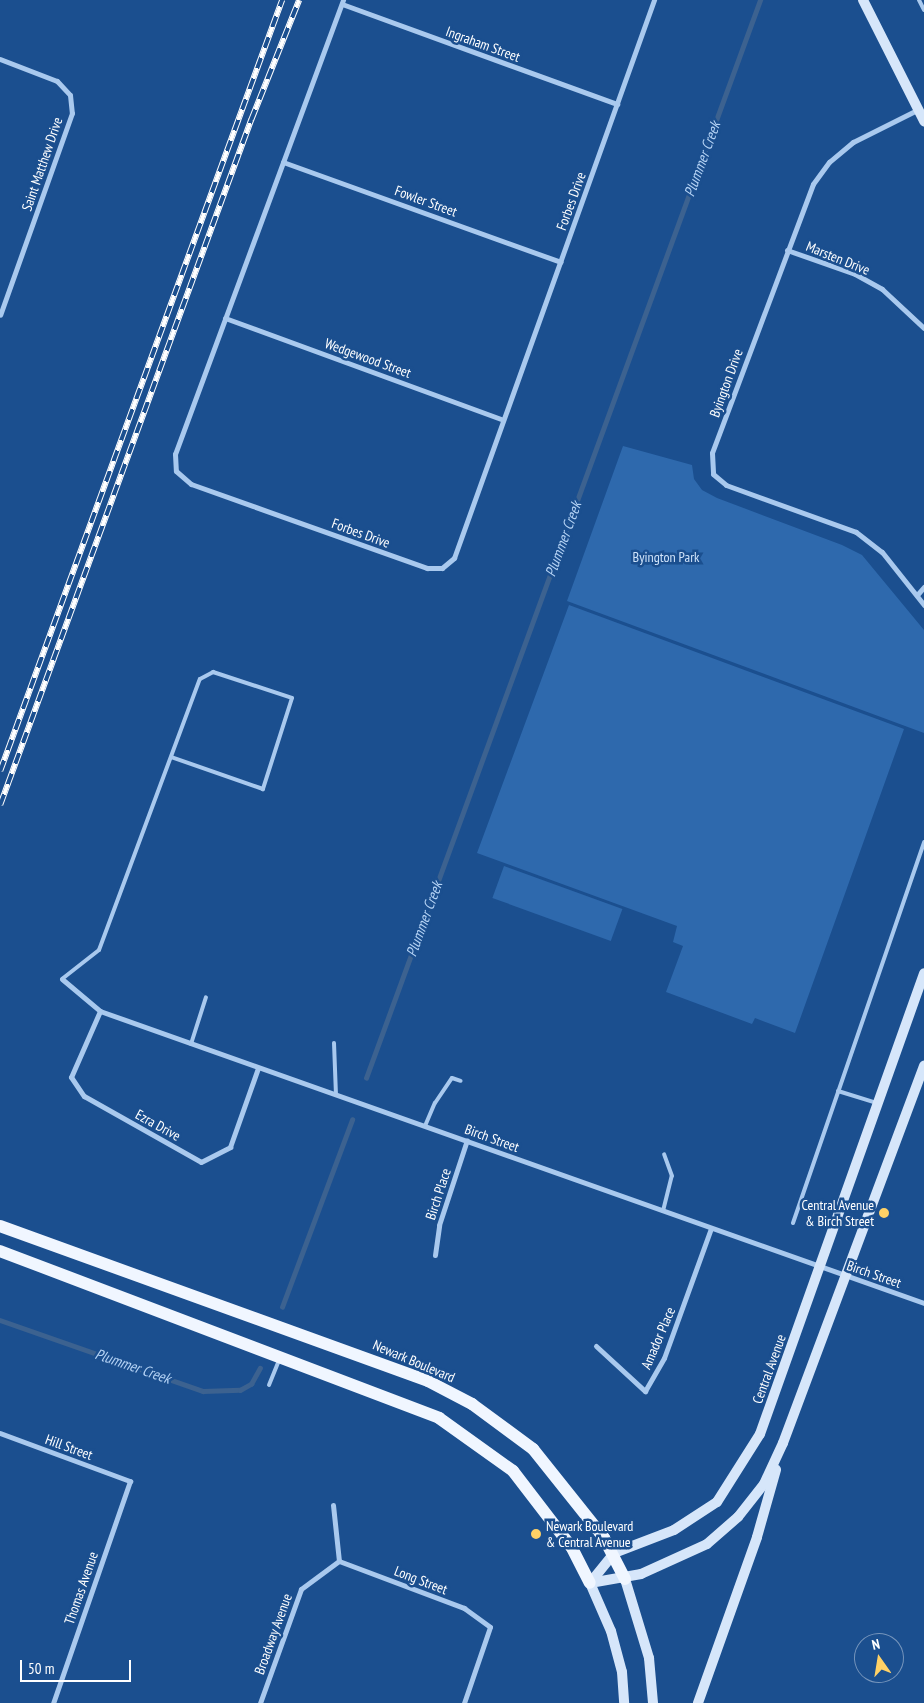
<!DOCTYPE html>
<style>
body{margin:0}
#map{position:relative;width:924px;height:1703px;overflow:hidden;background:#1b4f8f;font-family:"PT Sans Narrow",sans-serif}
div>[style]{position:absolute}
.green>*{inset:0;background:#2e69ad;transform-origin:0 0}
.stream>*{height:4.5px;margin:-2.25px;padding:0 2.25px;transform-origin:2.25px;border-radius:2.25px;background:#3c6290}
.lane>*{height:4px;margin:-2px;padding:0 2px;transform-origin:2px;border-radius:2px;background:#a9c9ee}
.street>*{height:5px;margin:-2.5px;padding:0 2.5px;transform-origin:2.5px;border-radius:2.5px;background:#a9c9ee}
.secondary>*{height:10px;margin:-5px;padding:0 5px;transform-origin:5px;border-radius:5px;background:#d6e6fa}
.primary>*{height:12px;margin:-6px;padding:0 6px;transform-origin:6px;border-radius:6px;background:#f0f6ff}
.rail>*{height:5.5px;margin-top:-2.75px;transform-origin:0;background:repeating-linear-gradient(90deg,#1b4f8f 0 11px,#fff 0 22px);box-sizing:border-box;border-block:1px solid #fff}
.dots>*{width:14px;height:14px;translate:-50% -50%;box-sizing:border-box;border:2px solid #1b4f8f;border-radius:50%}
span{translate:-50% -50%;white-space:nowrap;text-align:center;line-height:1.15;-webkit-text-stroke:5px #1b4f8f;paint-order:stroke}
.street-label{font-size:14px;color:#fff}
.park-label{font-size:14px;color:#cfe3fa}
.poi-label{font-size:14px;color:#fff}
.right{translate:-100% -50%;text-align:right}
.left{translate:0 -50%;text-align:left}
.water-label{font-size:15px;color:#b5d3f5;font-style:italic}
.north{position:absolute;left:854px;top:1633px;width:50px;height:50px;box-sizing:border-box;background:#1b4f8f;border:1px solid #7695bc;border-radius:50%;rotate:347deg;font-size:14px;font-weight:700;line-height:20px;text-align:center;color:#fff}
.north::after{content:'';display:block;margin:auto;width:18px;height:22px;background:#ffd166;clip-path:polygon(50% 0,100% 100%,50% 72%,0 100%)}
.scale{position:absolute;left:20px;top:1660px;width:111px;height:22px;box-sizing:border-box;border:2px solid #fff;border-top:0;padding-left:6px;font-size:15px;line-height:18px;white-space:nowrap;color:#fff;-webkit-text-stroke:4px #1b4f8f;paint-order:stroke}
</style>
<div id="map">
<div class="green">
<i style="clip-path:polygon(623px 446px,692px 465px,694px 479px,702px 490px,717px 498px,842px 545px,862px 555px,924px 630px,924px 733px,567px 601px)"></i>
<i style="clip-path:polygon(569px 605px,904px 729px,795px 1033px,755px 1018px,752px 1024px,666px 992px,683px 946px,673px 942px,677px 926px,477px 853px)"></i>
<i style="left:504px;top:866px;width:126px;height:34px;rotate:20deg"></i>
</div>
<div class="stream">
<i style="left:366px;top:1078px;width:1148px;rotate:-69.92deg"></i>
<i style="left:282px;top:1307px;width:200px;rotate:-69.5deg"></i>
<i style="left:0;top:1320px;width:215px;rotate:19.3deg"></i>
<i style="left:203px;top:1391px;width:37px;rotate:-2deg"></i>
<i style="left:240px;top:1390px;width:13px;rotate:-29deg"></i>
<i style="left:251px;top:1384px;width:18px;rotate:-61deg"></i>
</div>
<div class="lane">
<i style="left:919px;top:0;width:11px;rotate:63deg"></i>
<i style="left:62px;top:979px;width:47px;rotate:-38.1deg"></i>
<i style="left:99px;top:950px;width:289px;rotate:-69.6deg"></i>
<i style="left:200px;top:679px;width:15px;rotate:-28deg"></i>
<i style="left:213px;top:672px;width:83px;rotate:18.2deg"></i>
<i style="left:292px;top:698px;width:96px;rotate:107.7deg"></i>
<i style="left:263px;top:789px;width:97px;rotate:-160.8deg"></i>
<i style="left:334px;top:1043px;width:52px;rotate:87.8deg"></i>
<i style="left:191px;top:1044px;width:49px;rotate:-72.3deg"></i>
<i style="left:838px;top:1091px;width:41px;rotate:17.1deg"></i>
<i style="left:425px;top:1126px;width:25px;rotate:-67deg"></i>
<i style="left:435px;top:1103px;width:30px;rotate:-56deg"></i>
<i style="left:452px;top:1078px;width:9px;rotate:18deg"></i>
<i style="left:663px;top:1211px;width:36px;rotate:-76deg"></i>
<i style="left:672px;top:1176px;width:23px;rotate:-110deg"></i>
<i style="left:793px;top:1223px;width:403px;rotate:-71deg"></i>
<i style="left:269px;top:1385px;width:27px;rotate:-68deg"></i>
</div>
<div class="street">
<i style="left:343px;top:0;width:484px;rotate:110.3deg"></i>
<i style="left:175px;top:454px;width:17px;rotate:87deg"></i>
<i style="left:176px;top:471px;width:20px;rotate:41deg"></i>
<i style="left:191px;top:484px;width:251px;rotate:19.6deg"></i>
<i style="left:427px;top:568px;width:15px"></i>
<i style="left:442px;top:568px;width:16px;rotate:-40deg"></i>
<i style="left:454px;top:558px;width:593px;rotate:-70.28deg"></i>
<i style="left:342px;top:4px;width:293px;rotate:20deg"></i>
<i style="left:0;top:59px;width:61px;rotate:21.1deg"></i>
<i style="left:57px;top:81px;width:19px;rotate:47deg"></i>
<i style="left:70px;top:95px;width:18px;rotate:84deg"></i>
<i style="left:72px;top:113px;width:214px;rotate:109.6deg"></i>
<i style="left:917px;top:110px;width:72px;rotate:153.4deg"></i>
<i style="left:853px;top:142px;width:31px;rotate:140deg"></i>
<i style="left:829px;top:162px;width:27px;rotate:126deg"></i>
<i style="left:813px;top:184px;width:287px;rotate:110.6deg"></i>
<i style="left:712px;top:453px;width:21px;rotate:87deg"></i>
<i style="left:713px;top:474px;width:17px;rotate:40deg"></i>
<i style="left:726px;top:485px;width:138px;rotate:19.9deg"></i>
<i style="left:856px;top:532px;width:33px;rotate:38deg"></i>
<i style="left:882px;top:552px;width:68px;rotate:51.6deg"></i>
<i style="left:283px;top:162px;width:295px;rotate:19.8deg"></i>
<i style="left:787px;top:250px;width:72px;rotate:19.4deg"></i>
<i style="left:855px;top:274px;width:31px;rotate:29deg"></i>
<i style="left:882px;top:289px;width:57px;rotate:42.9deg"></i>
<i style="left:225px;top:318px;width:296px;rotate:20.1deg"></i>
<i style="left:917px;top:595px;width:11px;rotate:-49deg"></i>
<i style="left:62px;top:979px;width:50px;rotate:40.1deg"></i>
<i style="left:100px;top:1011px;width:874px;rotate:19.51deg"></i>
<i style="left:100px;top:1011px;width:72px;rotate:113.7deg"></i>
<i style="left:71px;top:1077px;width:23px;rotate:56deg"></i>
<i style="left:84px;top:1096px;width:134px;rotate:29.4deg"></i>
<i style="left:201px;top:1162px;width:33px;rotate:-27deg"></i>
<i style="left:230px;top:1147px;width:84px;rotate:-70.5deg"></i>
<i style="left:435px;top:1255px;width:30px;rotate:-82deg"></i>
<i style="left:439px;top:1225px;width:89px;rotate:-71.8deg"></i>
<i style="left:596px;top:1346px;width:67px;rotate:42.6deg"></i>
<i style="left:645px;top:1391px;width:38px;rotate:-60deg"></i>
<i style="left:664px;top:1358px;width:138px;rotate:-70.1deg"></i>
<i style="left:0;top:1433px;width:139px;rotate:20.3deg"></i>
<i style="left:130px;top:1481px;width:235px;rotate:109.1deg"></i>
<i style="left:333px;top:1505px;width:56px;rotate:83.9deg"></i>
<i style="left:339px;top:1561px;width:134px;rotate:20.6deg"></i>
<i style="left:464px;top:1608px;width:32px;rotate:36deg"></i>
<i style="left:490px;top:1627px;width:80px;rotate:108.9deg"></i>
<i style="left:260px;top:1703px;width:121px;rotate:-70.2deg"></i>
<i style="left:301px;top:1589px;width:47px;rotate:-36.4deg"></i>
</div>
<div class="secondary">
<i style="left:863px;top:0;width:136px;rotate:63.2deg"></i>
<i style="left:625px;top:1579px;width:83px;rotate:73.1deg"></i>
<i style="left:649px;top:1658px;width:45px;rotate:84.9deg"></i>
<i style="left:590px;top:1583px;width:38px;rotate:-51deg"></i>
<i style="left:614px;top:1553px;width:64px;rotate:-21deg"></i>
<i style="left:674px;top:1530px;width:51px;rotate:-33.1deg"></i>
<i style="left:717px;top:1502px;width:80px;rotate:-57.7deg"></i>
<i style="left:760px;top:1434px;width:489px;rotate:-70.4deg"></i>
<i style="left:590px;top:1583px;width:52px;rotate:-10deg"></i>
<i style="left:641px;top:1574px;width:72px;rotate:-24.4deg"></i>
<i style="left:707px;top:1544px;width:41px;rotate:-41.1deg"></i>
<i style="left:738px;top:1517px;width:42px;rotate:-51.8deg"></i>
<i style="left:764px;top:1484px;width:45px;rotate:-65.1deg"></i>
<i style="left:783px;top:1443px;width:403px;rotate:-69.5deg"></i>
<i style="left:590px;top:1583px;width:52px;rotate:66.4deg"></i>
<i style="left:611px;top:1631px;width:42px;rotate:75deg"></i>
<i style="left:622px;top:1672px;width:31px;rotate:86deg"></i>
<i style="left:698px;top:1703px;width:176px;rotate:-70.4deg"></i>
<i style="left:757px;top:1537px;width:70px;rotate:-74.2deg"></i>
</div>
<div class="primary">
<i style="left:0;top:1226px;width:455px;rotate:19.9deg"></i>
<i style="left:428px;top:1381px;width:50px;rotate:27.6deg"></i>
<i style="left:472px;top:1404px;width:76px;rotate:36.4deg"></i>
<i style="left:533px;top:1449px;width:114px;rotate:51.4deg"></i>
<i style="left:604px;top:1538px;width:46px;rotate:62.9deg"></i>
<i style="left:0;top:1251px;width:470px;rotate:20.8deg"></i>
<i style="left:439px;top:1418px;width:91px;rotate:35.6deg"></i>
<i style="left:513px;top:1471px;width:97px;rotate:52.5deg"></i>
<i style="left:572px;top:1548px;width:39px;rotate:63deg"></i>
</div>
<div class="rail">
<i style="left:0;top:771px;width:821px;rotate:-69.91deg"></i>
<i style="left:0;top:805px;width:730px;rotate:-69.88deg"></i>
<i style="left:251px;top:120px;width:129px;rotate:-68.2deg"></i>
</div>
<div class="dots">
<i style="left:884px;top:1213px;background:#ffd166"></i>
<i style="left:536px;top:1534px;background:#ffd166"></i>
</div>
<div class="street-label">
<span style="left:483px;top:44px;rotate:20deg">Ingraham Street</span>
<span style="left:42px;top:164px;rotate:-71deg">Saint Matthew Drive</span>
<span style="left:426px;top:201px;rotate:20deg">Fowler Street</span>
<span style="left:571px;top:201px;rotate:-70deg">Forbes Drive</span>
<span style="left:838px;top:258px;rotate:22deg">Marsten Drive</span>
<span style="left:368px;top:358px;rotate:20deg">Wedgewood Street</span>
<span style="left:726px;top:383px;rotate:-70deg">Byington Drive</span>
<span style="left:361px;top:533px;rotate:20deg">Forbes Drive</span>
<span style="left:158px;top:1125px;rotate:29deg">Ezra Drive</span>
<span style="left:492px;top:1138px;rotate:20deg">Birch Street</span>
<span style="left:438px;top:1194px;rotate:-72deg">Birch Place</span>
<span style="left:874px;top:1274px;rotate:19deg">Birch Street</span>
<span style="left:658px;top:1338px;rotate:-67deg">Amador Place</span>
<span style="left:414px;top:1361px;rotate:23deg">Newark Boulevard</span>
<span style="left:769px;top:1369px;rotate:-70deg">Central Avenue</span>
<span style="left:69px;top:1447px;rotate:20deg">Hill Street</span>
<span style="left:421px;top:1580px;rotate:21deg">Long Street</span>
<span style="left:81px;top:1588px;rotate:-71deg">Thomas Avenue</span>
<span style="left:273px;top:1634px;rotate:-70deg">Broadway Avenue</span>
</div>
<div class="park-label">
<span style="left:666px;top:557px">Byington Park</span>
</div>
<div class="poi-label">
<span class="right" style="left:874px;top:1213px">Central Avenue<br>&amp; Birch Street</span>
<span class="left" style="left:546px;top:1534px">Newark Boulevard<br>&amp; Central Avenue</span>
</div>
<div class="water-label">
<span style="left:702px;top:159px;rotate:-70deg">Plummer Creek</span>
<span style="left:563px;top:539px;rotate:-70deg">Plummer Creek</span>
<span style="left:424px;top:919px;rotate:-70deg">Plummer Creek</span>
<span style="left:133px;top:1366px;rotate:19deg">Plummer Creek</span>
</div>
<div class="north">N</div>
<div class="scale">50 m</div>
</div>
